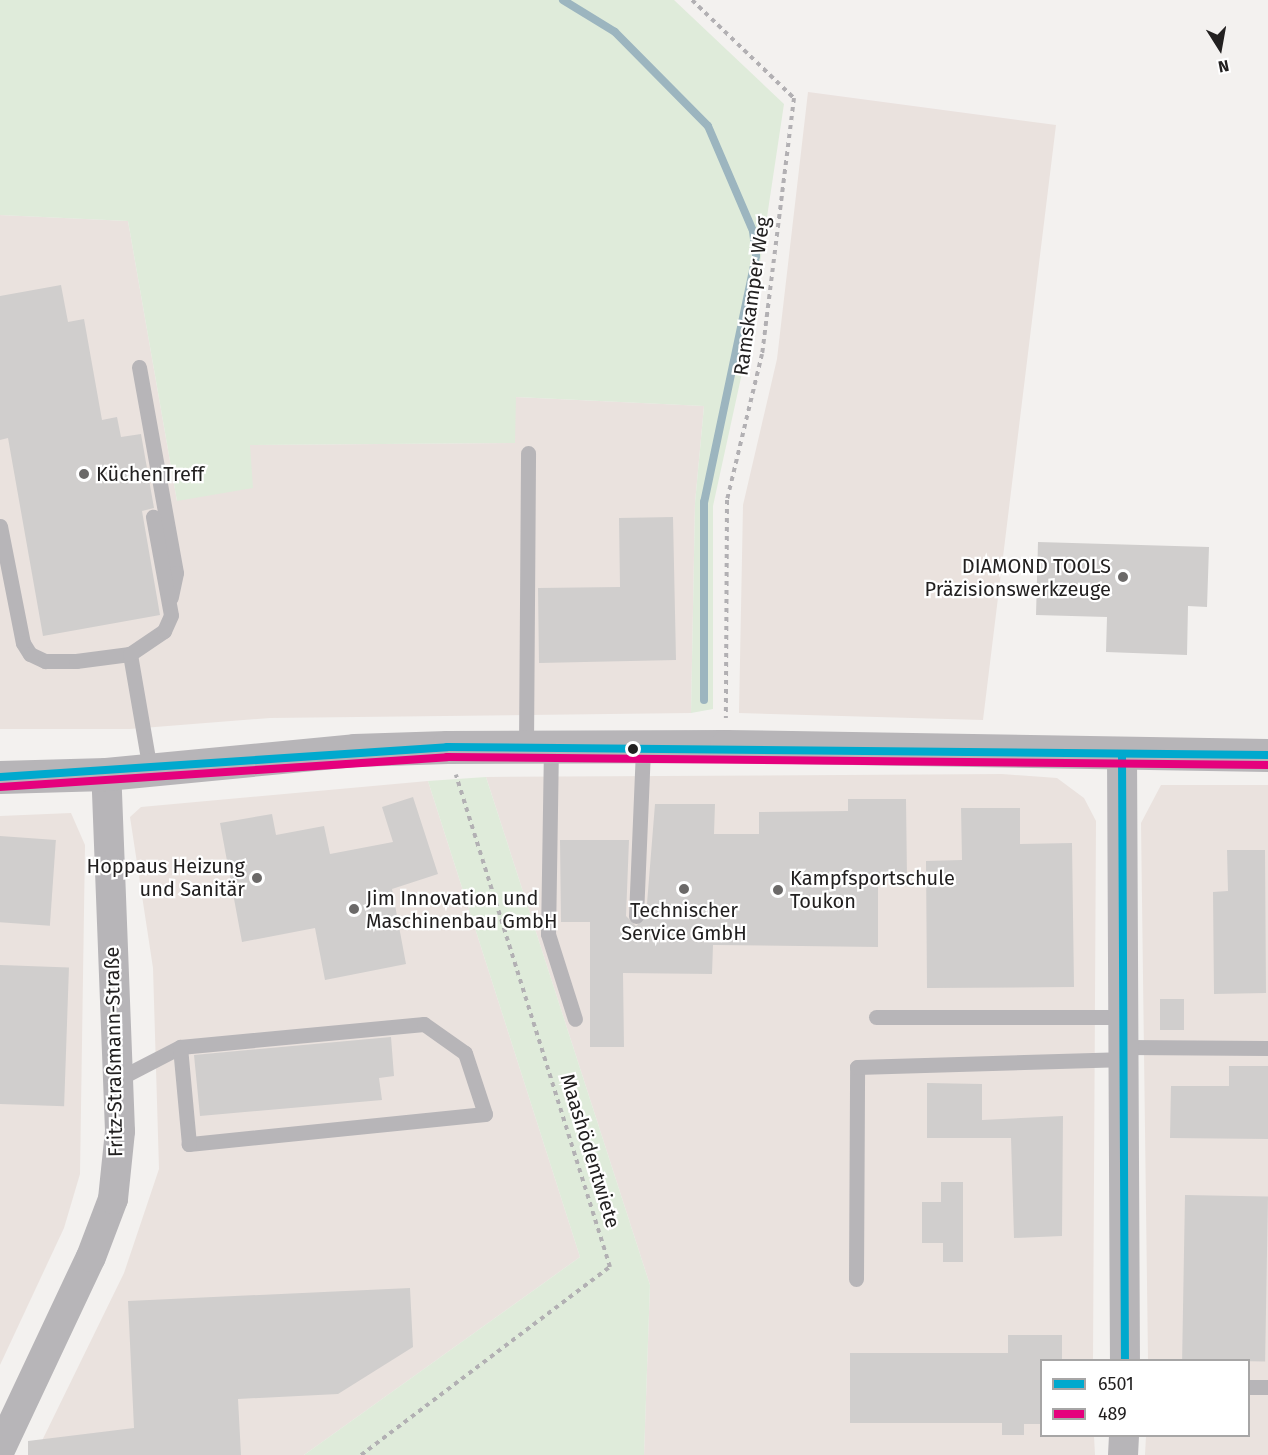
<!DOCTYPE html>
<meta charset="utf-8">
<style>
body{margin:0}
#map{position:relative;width:1268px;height:1455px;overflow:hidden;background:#f3f1ef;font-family:"Fira Sans",sans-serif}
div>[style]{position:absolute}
.built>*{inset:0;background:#eae2de}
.green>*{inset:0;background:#dfebda}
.stream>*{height:8px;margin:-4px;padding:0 4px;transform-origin:4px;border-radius:4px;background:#9cb5bf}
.building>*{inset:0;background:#d0cecd;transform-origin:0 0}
.path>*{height:4px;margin-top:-2px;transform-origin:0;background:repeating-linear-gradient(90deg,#b2b0b3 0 4.5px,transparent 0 9px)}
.service>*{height:15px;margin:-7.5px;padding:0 7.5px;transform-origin:7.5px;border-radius:7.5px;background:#b7b5b8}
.minor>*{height:30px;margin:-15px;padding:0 15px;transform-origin:15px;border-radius:15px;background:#b7b5b8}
.tertiary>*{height:33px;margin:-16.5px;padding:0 16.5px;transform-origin:16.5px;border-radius:16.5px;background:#b7b5b8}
.bus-1>*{height:8px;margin:-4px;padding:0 4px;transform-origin:4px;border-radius:4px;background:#00a9ce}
.bus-2>*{height:8px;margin:-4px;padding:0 4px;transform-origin:4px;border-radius:4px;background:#e5007d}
.dots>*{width:16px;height:16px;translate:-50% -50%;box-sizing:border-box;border:3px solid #fff;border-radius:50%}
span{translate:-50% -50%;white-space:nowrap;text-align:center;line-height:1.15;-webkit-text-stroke:4.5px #fff;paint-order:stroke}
.street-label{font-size:20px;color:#222020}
.poi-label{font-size:20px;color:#222020}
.left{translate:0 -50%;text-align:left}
.right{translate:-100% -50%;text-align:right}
.legend{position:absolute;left:1040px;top:1359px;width:210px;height:78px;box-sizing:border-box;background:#fff;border:2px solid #a7a6a6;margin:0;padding:8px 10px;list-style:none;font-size:18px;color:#222020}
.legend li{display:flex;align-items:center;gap:12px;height:30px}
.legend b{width:30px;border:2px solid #a7a6a6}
.north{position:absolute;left:1190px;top:18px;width:60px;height:60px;-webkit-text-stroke:4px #fff;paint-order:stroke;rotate:169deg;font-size:16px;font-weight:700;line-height:24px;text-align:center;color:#222020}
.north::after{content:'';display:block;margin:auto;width:21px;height:27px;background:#222020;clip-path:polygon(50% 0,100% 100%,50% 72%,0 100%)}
</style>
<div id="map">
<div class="built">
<i style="clip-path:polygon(808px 92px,1056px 125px,983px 720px,739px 713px,743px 505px,777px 359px)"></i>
<i style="clip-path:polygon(0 215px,128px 221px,177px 501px,249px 445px,514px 443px,515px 397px,704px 406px,695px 503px,691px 713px,270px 718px,130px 729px,0 729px)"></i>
<i style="clip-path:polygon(1002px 774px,1057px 778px,1084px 798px,1096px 821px,1093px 1360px,1042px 1360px,1042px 1436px,1094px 1436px,1095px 1455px,644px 1455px,650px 1285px,486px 777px)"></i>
<i style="clip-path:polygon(428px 781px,580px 1257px,304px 1455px,35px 1455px,124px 1273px,159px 1169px,153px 968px,130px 817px,141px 807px)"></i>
<i style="clip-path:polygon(1161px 785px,1268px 785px,1268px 1455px,1145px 1455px,1146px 1436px,1248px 1436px,1248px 1360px,1148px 1360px,1141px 823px)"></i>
<i style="clip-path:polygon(71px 813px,85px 845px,80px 1174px,64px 1228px,0 1365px,0 816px)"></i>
</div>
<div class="green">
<i style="clip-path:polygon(0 0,674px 0,784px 104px,747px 350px,713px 506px,713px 709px,691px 713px,695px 503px,704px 406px,516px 397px,515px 443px,250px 445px,253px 488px,177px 501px,128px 221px,0 215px)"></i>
<i style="clip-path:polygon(486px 777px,650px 1285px,644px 1455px,304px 1455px,580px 1257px,428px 781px)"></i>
</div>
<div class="stream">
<i style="left:563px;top:0;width:61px;rotate:31.6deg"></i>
<i style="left:615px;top:32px;width:132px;rotate:45.3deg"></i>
<i style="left:708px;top:126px;width:114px;rotate:66.8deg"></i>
<i style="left:753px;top:231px;width:25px;rotate:83deg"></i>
<i style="left:756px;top:256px;width:251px;rotate:101.9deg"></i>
<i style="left:704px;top:502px;width:198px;rotate:90deg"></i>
</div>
<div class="building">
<i style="clip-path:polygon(61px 285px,68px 322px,84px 319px,102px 420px,117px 417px,121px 437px,141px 434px,154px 508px,142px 511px,160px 615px,43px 636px,8px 438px,0 440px,0 296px)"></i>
<i style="clip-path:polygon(673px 517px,676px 660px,539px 663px,538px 588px,620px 587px,619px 518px)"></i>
<i style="clip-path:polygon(1038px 542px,1209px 547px,1207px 607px,1188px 606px,1187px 655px,1106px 652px,1107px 617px,1036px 615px)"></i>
<i style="clip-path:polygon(413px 797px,438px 874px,392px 889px,406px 964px,325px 980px,315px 928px,242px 942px,220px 823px,272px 814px,276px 835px,324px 826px,330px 854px,393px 842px,382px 807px)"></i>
<i style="clip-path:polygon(848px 799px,906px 799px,907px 879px,878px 879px,878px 947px,713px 945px,712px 974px,623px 973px,624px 1047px,590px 1047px,590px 922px,561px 922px,560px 840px,629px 840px,626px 916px,636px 926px,646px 916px,655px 804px,715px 804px,714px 834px,759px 834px,759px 812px,848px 811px)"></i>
<i style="clip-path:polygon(961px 808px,1020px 808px,1020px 844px,1072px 843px,1074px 987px,927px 988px,926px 861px,962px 860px)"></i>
<i style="left:0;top:836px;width:56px;height:86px;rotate:4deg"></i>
<i style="clip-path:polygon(1227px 850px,1265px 850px,1266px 993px,1214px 994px,1213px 892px,1228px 891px)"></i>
<i style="left:0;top:965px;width:69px;height:139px;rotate:2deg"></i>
<i style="left:1184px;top:999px;width:31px;height:24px;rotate:90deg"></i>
<i style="clip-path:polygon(391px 1037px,394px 1076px,379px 1078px,382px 1100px,200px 1116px,194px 1055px)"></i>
<i style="clip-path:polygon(1229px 1066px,1268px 1066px,1268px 1139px,1170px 1138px,1171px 1086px,1229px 1086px)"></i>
<i style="clip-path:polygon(927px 1083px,982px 1084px,982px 1120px,1063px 1116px,1062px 1236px,1014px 1238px,1011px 1138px,927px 1138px)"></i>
<i style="clip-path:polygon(941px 1182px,963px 1182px,963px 1262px,943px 1262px,943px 1243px,922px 1243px,922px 1202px,941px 1202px)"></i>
<i style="left:1185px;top:1195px;width:83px;height:165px;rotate:1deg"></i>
<i style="clip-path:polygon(410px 1288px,413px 1347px,338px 1394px,238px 1399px,241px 1455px,28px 1455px,28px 1441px,134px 1428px,128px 1301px)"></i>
<i style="clip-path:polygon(1008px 1335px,1062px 1335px,1062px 1360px,1041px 1360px,1041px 1424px,1024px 1424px,1024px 1435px,1002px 1435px,1002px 1423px,850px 1423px,850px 1353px,1008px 1353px)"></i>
</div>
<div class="path">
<i style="left:692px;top:0;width:141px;rotate:43.9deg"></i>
<i style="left:794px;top:98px;width:258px;rotate:97.1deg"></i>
<i style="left:762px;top:354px;width:150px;rotate:103.5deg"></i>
<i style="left:727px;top:500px;width:218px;rotate:90.3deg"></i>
<i style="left:361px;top:1455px;width:312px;rotate:-37.1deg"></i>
<i style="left:610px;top:1267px;width:516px;rotate:-107.38deg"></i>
</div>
<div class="service">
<i style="left:139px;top:367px;width:209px;rotate:79.8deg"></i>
<i style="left:176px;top:573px;width:25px;rotate:102deg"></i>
<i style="left:0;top:526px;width:119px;rotate:78.9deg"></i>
<i style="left:23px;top:643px;width:13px;rotate:58deg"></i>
<i style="left:30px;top:654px;width:17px;rotate:25deg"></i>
<i style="left:45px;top:661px;width:31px"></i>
<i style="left:76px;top:661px;width:54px;rotate:-7.4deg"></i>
<i style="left:551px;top:746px;width:188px;rotate:90.9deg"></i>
<i style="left:548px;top:934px;width:89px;rotate:72.4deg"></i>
<i style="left:526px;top:747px;width:294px;rotate:-89.6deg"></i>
<i style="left:150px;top:770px;width:118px;rotate:-99.8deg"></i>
<i style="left:130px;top:654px;width:41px;rotate:-34.1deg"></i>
<i style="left:164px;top:631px;width:17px;rotate:-66deg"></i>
<i style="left:171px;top:615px;width:100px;rotate:-100.4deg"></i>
<i style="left:636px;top:916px;width:170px;rotate:-87.6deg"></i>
<i style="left:876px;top:1017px;width:250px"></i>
<i style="left:1127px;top:1047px;width:141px;rotate:0.4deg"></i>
<i style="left:118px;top:1079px;width:70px;rotate:-27.3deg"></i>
<i style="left:180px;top:1047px;width:245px;rotate:-5.4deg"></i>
<i style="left:424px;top:1024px;width:50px;rotate:35.3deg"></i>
<i style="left:465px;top:1053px;width:64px;rotate:71.8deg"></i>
<i style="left:485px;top:1114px;width:298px;rotate:174.2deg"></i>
<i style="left:189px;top:1144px;width:97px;rotate:-95.3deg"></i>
<i style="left:856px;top:1279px;width:212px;rotate:-89.7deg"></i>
<i style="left:857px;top:1067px;width:270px;rotate:-1.7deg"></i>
<i style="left:1248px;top:1387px;width:20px"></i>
</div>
<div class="minor">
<i style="left:1122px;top:754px;width:606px;rotate:89.72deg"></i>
<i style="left:0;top:1450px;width:213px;rotate:-64.8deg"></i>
<i style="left:91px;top:1257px;width:62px;rotate:-69.2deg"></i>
<i style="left:113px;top:1199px;width:68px;rotate:-84.1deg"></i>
<i style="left:120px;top:1131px;width:357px;rotate:-92.2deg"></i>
<i style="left:1123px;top:1455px;width:19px;rotate:-87deg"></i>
</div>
<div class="tertiary">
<i style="left:0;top:777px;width:106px;rotate:-1.6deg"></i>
<i style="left:106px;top:774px;width:249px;rotate:-5.5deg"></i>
<i style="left:354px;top:750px;width:93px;rotate:-1.8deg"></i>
<i style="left:447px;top:747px;width:279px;rotate:-0.2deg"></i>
<i style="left:726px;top:746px;width:542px;rotate:0.95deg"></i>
</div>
<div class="bus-1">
<i style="left:1122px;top:754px;width:606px;rotate:89.72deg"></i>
<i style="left:0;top:777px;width:448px;rotate:-3.8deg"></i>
<i style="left:447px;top:747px;width:821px;rotate:0.56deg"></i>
</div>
<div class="bus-2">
<i style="left:0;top:787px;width:448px;rotate:-3.8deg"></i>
<i style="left:447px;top:757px;width:821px;rotate:0.56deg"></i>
</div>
<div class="dots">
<i style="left:84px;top:474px;background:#6b6968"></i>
<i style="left:1123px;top:577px;background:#6b6968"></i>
<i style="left:633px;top:749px;background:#222020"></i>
<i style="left:257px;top:878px;background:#6b6968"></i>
<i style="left:684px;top:889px;background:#6b6968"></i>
<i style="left:778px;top:890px;background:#6b6968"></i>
<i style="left:354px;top:909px;background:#6b6968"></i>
</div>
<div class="street-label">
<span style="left:752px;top:296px;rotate:-82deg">Ramskamper Weg</span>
<span style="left:114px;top:1052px;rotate:-91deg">Fritz-Straßmann-Straße</span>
<span style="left:590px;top:1151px;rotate:73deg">Maashödentwiete</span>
</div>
<div class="poi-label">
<span class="left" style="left:96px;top:474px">KüchenTreff</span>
<span class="right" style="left:1111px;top:578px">DIAMOND TOOLS<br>Präzisionswerkzeuge</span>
<span class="right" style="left:245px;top:878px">Hoppaus Heizung<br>und Sanitär</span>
<span class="left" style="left:790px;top:890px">Kampfsportschule<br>Toukon</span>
<span class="left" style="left:366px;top:910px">Jim Innovation und<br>Maschinenbau GmbH</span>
<span style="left:684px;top:922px">Technischer<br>Service GmbH</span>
</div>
<ul class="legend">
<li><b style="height:8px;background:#00a9ce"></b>6501</li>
<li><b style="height:8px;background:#e5007d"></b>489</li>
</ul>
<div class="north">N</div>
</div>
